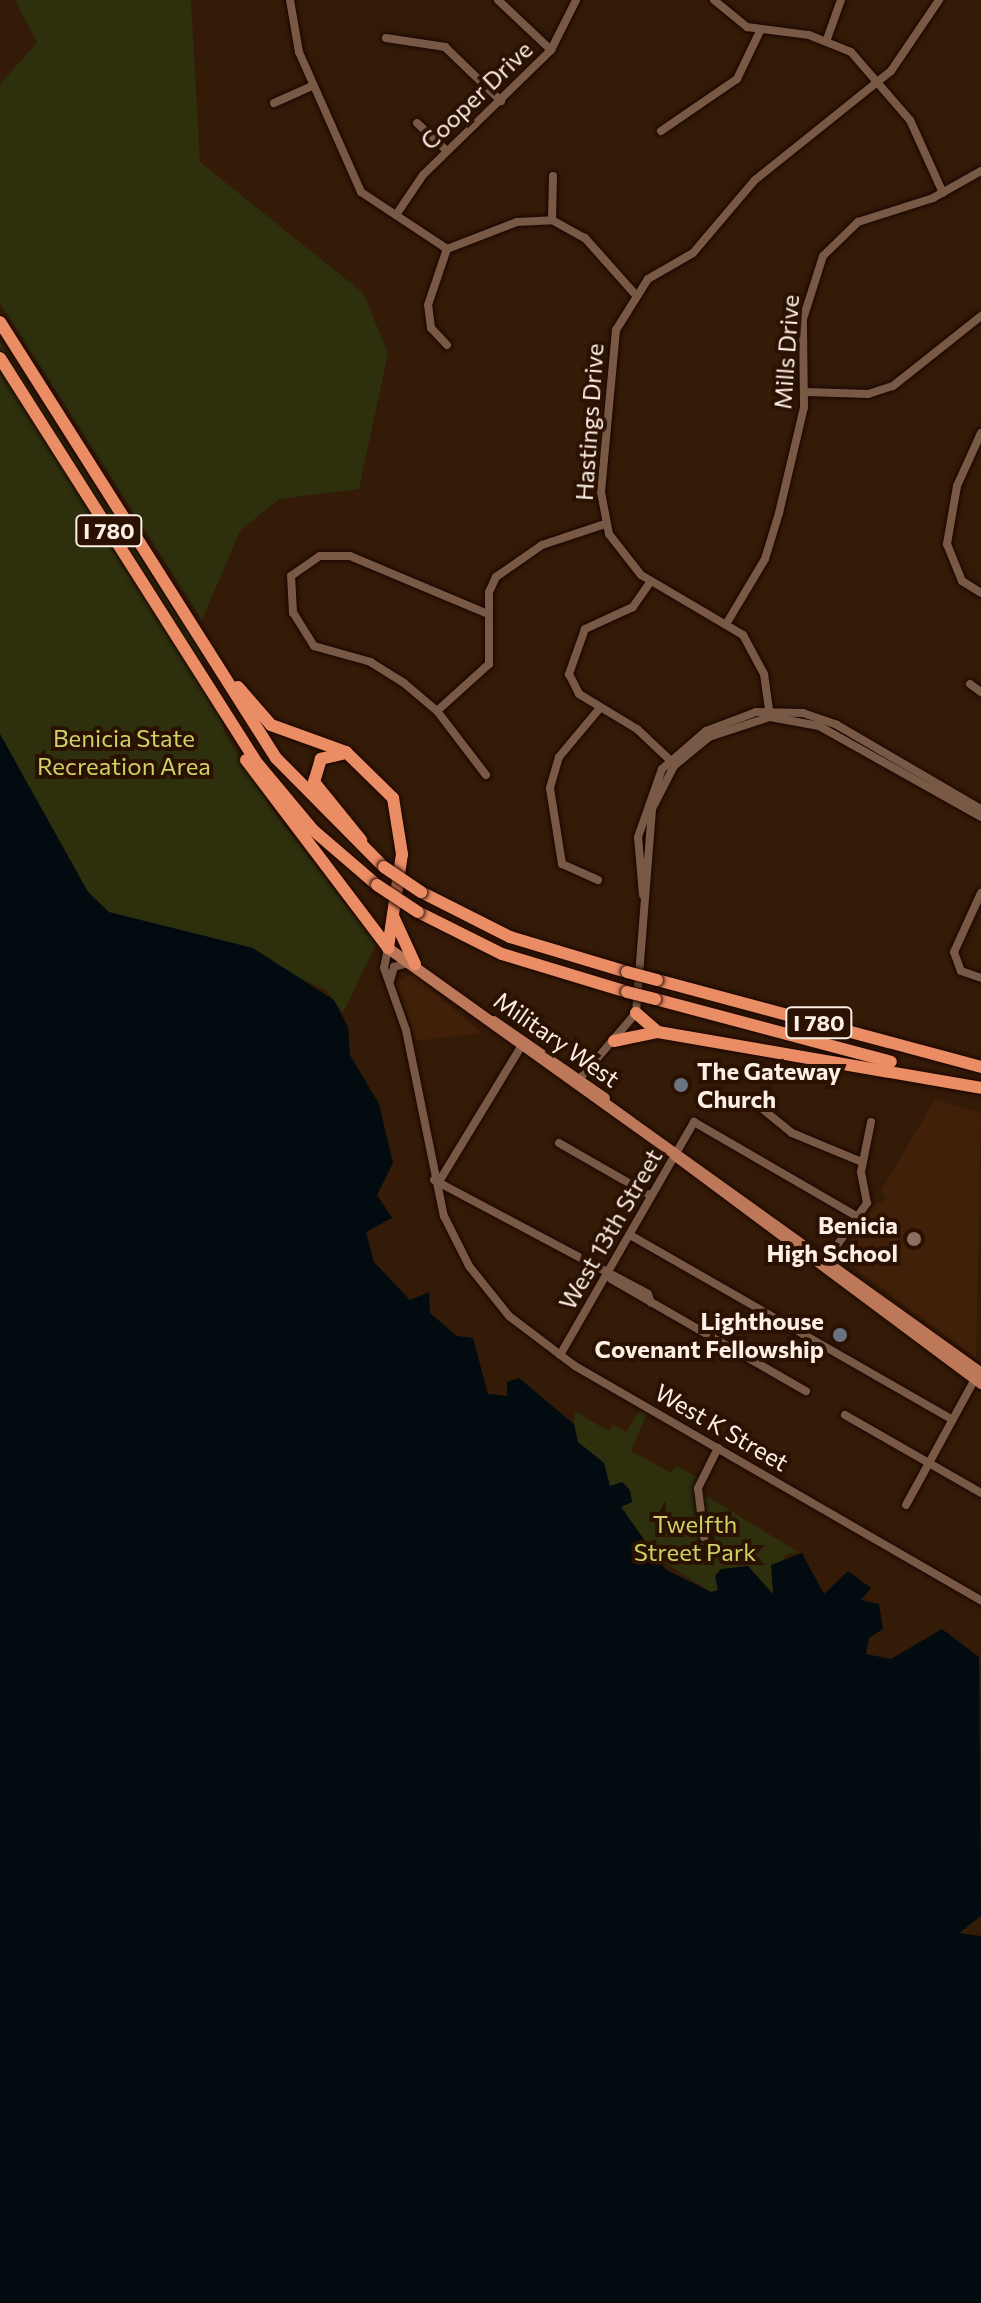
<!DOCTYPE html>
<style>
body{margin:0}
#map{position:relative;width:981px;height:2303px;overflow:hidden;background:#341b08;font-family:Commissioner,sans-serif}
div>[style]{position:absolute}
.built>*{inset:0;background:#402008}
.green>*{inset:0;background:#2e2f0d}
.water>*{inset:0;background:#020c10}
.roads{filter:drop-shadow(0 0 2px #1a0500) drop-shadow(0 0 2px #1a0500)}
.minor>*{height:8px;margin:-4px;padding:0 4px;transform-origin:4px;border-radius:4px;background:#775945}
.major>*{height:11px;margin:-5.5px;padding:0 5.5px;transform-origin:5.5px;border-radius:5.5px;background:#bc7858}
.highway>*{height:12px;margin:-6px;padding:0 6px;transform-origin:6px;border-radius:6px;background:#ea8c64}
.bridges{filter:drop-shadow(0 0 2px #1a0500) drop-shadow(0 0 2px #1a0500)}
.highway-bridge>*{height:12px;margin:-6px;padding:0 6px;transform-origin:6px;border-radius:6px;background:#ea8c64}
.dots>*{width:22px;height:22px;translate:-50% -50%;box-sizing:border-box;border:4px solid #2a1101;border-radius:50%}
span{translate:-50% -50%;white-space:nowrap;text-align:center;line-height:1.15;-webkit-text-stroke:8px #2a1101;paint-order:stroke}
.shield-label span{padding:2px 6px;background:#2a1101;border:2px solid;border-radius:6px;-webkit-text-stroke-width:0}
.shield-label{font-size:22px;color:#fdefe5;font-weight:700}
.street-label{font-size:24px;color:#fdefe5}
.park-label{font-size:24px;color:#ced164}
.poi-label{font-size:24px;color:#fdefe5;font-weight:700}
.left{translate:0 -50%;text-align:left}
.right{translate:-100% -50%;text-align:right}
</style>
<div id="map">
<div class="built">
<i style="clip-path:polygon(412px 973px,482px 1033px,415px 1041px,396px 983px)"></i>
<i style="clip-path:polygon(935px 1099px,981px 1113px,976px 1358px,838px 1256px,865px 1211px,888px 1198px,881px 1191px)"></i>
</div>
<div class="green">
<i style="clip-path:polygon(15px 0,191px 0,200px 162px,363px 293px,388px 353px,359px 489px,279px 499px,240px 531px,202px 620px,0 303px,0 84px,37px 43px)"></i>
<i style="clip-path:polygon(0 342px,198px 647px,226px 735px,270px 807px,376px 944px,343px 1013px,326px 990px,208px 937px,109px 913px,88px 892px,0 734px)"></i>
<i style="clip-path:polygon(640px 1410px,647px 1414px,631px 1451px,671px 1473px,676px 1466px,697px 1477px,702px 1493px,798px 1552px,785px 1555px,773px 1594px,748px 1566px,721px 1569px,719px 1590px,711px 1592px,652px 1555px,610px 1488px,604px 1463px,578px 1442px,574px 1424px,575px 1411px,608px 1431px,613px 1425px,626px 1432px)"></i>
</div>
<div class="water">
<i style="clip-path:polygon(0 734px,88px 892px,109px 912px,253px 948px,334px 1000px,348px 1027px,350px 1055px,379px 1104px,393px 1163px,377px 1195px,392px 1218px,366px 1232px,374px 1262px,410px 1300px,429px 1292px,430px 1313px,457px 1336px,473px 1338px,488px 1394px,507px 1396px,507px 1382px,519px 1378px,574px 1424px,578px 1442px,604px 1463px,610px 1486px,622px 1482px,630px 1490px,632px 1502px,621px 1507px,665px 1569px,711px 1592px,718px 1590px,715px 1576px,721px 1569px,748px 1566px,773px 1594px,771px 1565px,802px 1553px,824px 1594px,848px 1571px,871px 1588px,861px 1600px,879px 1604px,883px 1629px,869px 1638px,866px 1654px,891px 1659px,942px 1629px,979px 1657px,981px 1916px,959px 1933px,981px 1936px,981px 2303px,0 2303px)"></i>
</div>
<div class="roads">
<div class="minor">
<i style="left:290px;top:0;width:53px;rotate:80.2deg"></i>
<i style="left:299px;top:52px;width:153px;rotate:66.1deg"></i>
<i style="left:361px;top:192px;width:103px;rotate:33.5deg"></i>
<i style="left:447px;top:249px;width:75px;rotate:-21.1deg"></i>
<i style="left:517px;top:222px;width:35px;rotate:-3deg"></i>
<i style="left:552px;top:220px;width:38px;rotate:29deg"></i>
<i style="left:585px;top:238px;width:74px;rotate:48.3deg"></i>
<i style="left:498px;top:0;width:73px;rotate:43.3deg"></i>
<i style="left:714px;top:0;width:43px;rotate:39.3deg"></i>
<i style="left:747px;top:27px;width:63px;rotate:7.4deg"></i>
<i style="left:809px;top:35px;width:45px;rotate:22deg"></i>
<i style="left:851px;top:52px;width:90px;rotate:49.1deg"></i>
<i style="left:910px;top:120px;width:80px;rotate:65.7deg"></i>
<i style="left:386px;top:38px;width:60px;rotate:8.7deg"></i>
<i style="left:445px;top:47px;width:78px;rotate:44deg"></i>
<i style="left:827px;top:39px;width:41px;rotate:-70.3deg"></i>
<i style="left:274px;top:103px;width:42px;rotate:-24.1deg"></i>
<i style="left:417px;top:123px;width:41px;rotate:43deg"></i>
<i style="left:661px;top:131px;width:92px;rotate:-34.4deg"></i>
<i style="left:737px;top:79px;width:53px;rotate:-64.4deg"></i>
<i style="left:396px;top:215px;width:48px;rotate:-56deg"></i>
<i style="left:423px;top:175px;width:179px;rotate:-44.3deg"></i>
<i style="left:551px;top:50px;width:56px;rotate:-63.4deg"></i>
<i style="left:552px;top:220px;width:44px;rotate:-88.7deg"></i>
<i style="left:447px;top:345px;width:23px;rotate:-133deg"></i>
<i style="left:431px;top:328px;width:23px;rotate:-97deg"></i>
<i style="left:428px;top:305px;width:59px;rotate:-71.3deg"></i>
<i style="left:806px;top:392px;width:62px;rotate:1.8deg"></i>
<i style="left:868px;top:394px;width:26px;rotate:-18deg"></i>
<i style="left:893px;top:386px;width:112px;rotate:-38.5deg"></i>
<i style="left:981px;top:433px;width:58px;rotate:114.4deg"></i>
<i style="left:957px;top:486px;width:59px;rotate:99.8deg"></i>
<i style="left:947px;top:544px;width:40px;rotate:68deg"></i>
<i style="left:962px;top:581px;width:22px;rotate:32deg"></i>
<i style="left:651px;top:581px;width:32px;rotate:125deg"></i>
<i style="left:633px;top:607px;width:53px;rotate:155.4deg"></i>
<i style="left:585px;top:629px;width:48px;rotate:109.6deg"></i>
<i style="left:569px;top:674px;width:22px;rotate:63deg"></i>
<i style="left:579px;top:694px;width:68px;rotate:31.1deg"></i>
<i style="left:637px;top:729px;width:47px;rotate:43.3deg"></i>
<i style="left:728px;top:621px;width:72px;rotate:-59.2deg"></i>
<i style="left:765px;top:559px;width:48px;rotate:-73.1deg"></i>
<i style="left:779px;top:513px;width:109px;rotate:-76.7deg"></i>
<i style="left:804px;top:407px;width:88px;rotate:-90.7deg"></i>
<i style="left:803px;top:319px;width:66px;rotate:-72.4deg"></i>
<i style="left:823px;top:256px;width:49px;rotate:-44.2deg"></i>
<i style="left:858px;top:222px;width:79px;rotate:-17.7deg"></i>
<i style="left:933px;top:198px;width:55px;rotate:-29.4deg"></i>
<i style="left:970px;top:684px;width:14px;rotate:36deg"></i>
<i style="left:437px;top:711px;width:70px;rotate:-42.1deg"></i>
<i style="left:489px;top:664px;width:72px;rotate:-90deg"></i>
<i style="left:489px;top:592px;width:17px;rotate:-65deg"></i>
<i style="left:496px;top:577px;width:56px;rotate:-34.8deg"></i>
<i style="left:542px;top:545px;width:66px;rotate:-18.4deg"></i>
<i style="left:770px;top:717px;width:43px;rotate:-97.9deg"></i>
<i style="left:764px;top:674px;width:44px;rotate:-118.3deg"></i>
<i style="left:743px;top:635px;width:118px;rotate:-149.5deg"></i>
<i style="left:641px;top:575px;width:52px;rotate:-128deg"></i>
<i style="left:609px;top:534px;width:43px;rotate:-100.8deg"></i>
<i style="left:601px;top:492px;width:163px;rotate:-84.7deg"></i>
<i style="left:616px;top:330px;width:60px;rotate:-57.9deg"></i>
<i style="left:648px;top:279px;width:52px;rotate:-30deg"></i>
<i style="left:693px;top:253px;width:96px;rotate:-49.7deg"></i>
<i style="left:755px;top:180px;width:174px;rotate:-38.7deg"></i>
<i style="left:891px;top:71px;width:86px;rotate:-55.9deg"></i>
<i style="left:486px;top:775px;width:81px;rotate:-127.4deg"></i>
<i style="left:437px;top:711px;width:43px;rotate:-139.7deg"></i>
<i style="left:404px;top:683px;width:39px;rotate:-148deg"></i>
<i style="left:371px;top:662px;width:59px;rotate:-164.3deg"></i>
<i style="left:314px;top:646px;width:39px;rotate:-122deg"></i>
<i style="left:293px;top:613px;width:37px;rotate:-93deg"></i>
<i style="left:291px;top:576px;width:35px;rotate:-35deg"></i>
<i style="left:320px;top:556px;width:30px"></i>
<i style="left:350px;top:556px;width:150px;rotate:22.8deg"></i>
<i style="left:598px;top:880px;width:39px;rotate:-156deg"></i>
<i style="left:562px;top:864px;width:77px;rotate:-99deg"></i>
<i style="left:550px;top:788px;width:32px;rotate:-74deg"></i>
<i style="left:559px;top:757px;width:64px;rotate:-50.1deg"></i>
<i style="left:981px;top:893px;width:65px;rotate:114.6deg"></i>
<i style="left:954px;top:952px;width:20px;rotate:70deg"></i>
<i style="left:961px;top:971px;width:21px;rotate:19deg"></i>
<i style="left:643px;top:895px;width:58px;rotate:-94.9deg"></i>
<i style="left:638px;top:837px;width:72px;rotate:-70.6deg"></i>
<i style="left:662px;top:769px;width:58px;rotate:-40.8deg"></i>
<i style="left:706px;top:731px;width:53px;rotate:-20.8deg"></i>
<i style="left:756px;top:712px;width:47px;rotate:1.2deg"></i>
<i style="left:803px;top:713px;width:36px;rotate:19deg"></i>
<i style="left:837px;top:725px;width:167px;rotate:30.3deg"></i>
<i style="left:388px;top:948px;width:20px;rotate:101deg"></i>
<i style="left:384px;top:968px;width:66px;rotate:70.5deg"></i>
<i style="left:406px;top:1030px;width:190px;rotate:78.5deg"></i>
<i style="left:444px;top:1216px;width:56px;rotate:63.4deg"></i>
<i style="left:469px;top:1266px;width:64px;rotate:51.3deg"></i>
<i style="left:509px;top:1316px;width:83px;rotate:37.1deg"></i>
<i style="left:575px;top:1366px;width:469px;rotate:30deg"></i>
<i style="left:390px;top:981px;width:15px;rotate:-74deg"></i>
<i style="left:394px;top:967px;width:15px;rotate:-16deg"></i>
<i style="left:577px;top:1082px;width:91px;rotate:-49.5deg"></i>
<i style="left:636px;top:1013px;width:205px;rotate:-85.5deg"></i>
<i style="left:652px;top:809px;width:48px;rotate:-62.9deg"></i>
<i style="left:674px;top:766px;width:45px;rotate:-39.6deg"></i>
<i style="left:709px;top:737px;width:64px;rotate:-18.2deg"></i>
<i style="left:770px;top:717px;width:50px;rotate:10.4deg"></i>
<i style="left:819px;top:726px;width:186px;rotate:29.3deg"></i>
<i style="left:760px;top:1107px;width:41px;rotate:39.1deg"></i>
<i style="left:792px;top:1133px;width:76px;rotate:22.5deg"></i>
<i style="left:559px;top:1143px;width:106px;rotate:29.9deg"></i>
<i style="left:434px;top:1180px;width:242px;rotate:28deg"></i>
<i style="left:648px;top:1294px;width:9px;rotate:72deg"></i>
<i style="left:440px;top:1180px;width:162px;rotate:-58.7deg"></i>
<i style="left:630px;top:1235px;width:370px;rotate:29.8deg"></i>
<i style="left:823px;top:1265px;width:76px;rotate:-54.6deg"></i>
<i style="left:867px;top:1203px;width:32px;rotate:-101deg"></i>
<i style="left:861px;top:1172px;width:51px;rotate:-78.7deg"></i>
<i style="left:611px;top:1279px;width:225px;rotate:29.9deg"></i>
<i style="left:560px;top:1355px;width:269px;rotate:-60.1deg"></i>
<i style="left:694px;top:1122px;width:184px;rotate:30.1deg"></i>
<i style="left:845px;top:1415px;width:157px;rotate:29.8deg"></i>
<i style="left:906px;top:1505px;width:146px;rotate:-61.3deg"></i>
<i style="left:704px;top:1537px;width:49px;rotate:-97deg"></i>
<i style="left:698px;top:1488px;width:45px;rotate:-63.4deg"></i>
</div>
<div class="major">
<i style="left:388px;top:948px;width:730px;rotate:35.63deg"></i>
<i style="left:493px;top:1021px;width:135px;rotate:34.7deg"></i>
<i style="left:675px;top:1155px;width:382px;rotate:36.7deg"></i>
</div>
<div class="highway">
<i style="left:0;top:322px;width:516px;rotate:57.67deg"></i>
<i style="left:276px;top:758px;width:153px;rotate:45.3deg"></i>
<i style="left:0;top:358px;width:481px;rotate:57.6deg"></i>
<i style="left:258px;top:764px;width:86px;rotate:50.2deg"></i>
<i style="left:313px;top:830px;width:84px;rotate:40.7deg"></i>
<i style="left:238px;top:687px;width:50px;rotate:49deg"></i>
<i style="left:271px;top:725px;width:80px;rotate:19.8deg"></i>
<i style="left:346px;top:752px;width:66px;rotate:44.4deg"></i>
<i style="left:393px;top:798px;width:57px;rotate:80.9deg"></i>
<i style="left:402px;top:854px;width:95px;rotate:98.5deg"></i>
<i style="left:342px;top:754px;width:22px;rotate:167deg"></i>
<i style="left:321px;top:759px;width:24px;rotate:107deg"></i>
<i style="left:314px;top:782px;width:75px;rotate:51deg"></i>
<i style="left:246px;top:760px;width:236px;rotate:52.9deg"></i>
<i style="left:421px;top:892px;width:100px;rotate:26.8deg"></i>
<i style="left:510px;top:937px;width:122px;rotate:16.7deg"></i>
<i style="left:418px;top:912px;width:94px;rotate:26.6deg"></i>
<i style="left:502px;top:954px;width:131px;rotate:16.9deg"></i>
<i style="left:393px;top:916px;width:53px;rotate:65.4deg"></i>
<i style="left:657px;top:980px;width:335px;rotate:15deg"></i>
<i style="left:655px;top:999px;width:244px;rotate:14.9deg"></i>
<i style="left:636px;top:1013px;width:29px;rotate:41deg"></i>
<i style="left:614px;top:1041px;width:45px;rotate:-11.6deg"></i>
<i style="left:658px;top:1032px;width:328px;rotate:9.8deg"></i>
</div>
</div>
<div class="bridges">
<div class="highway-bridge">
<i style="left:384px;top:867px;width:45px;rotate:34deg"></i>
<i style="left:377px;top:885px;width:49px;rotate:33.4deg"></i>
<i style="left:627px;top:972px;width:31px;rotate:15deg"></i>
<i style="left:627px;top:992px;width:29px;rotate:14deg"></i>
</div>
</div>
<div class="dots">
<i style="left:681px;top:1085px;background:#6b7280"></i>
<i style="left:914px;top:1239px;background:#8d6e63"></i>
<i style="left:840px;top:1335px;background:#6b7280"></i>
</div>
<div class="shield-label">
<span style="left:109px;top:531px">I 780</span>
<span style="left:819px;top:1023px">I 780</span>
</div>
<div class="street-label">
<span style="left:476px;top:95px;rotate:-44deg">Cooper Drive</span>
<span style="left:786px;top:352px;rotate:-86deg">Mills Drive</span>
<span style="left:589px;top:422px;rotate:-86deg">Hastings Drive</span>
<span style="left:557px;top:1039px;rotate:35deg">Military West</span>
<span style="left:610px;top:1229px;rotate:-60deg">West 13th Street</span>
<span style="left:722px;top:1427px;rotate:30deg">West K Street</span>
</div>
<div class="park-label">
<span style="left:124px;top:752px">Benicia State<br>Recreation Area</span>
<span style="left:695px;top:1538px">Twelfth<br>Street Park</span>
</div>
<div class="poi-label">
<span class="left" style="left:697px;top:1085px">The Gateway<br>Church</span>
<span class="right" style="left:898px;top:1239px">Benicia<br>High School</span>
<span class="right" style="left:824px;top:1335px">Lighthouse<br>Covenant Fellowship</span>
</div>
</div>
